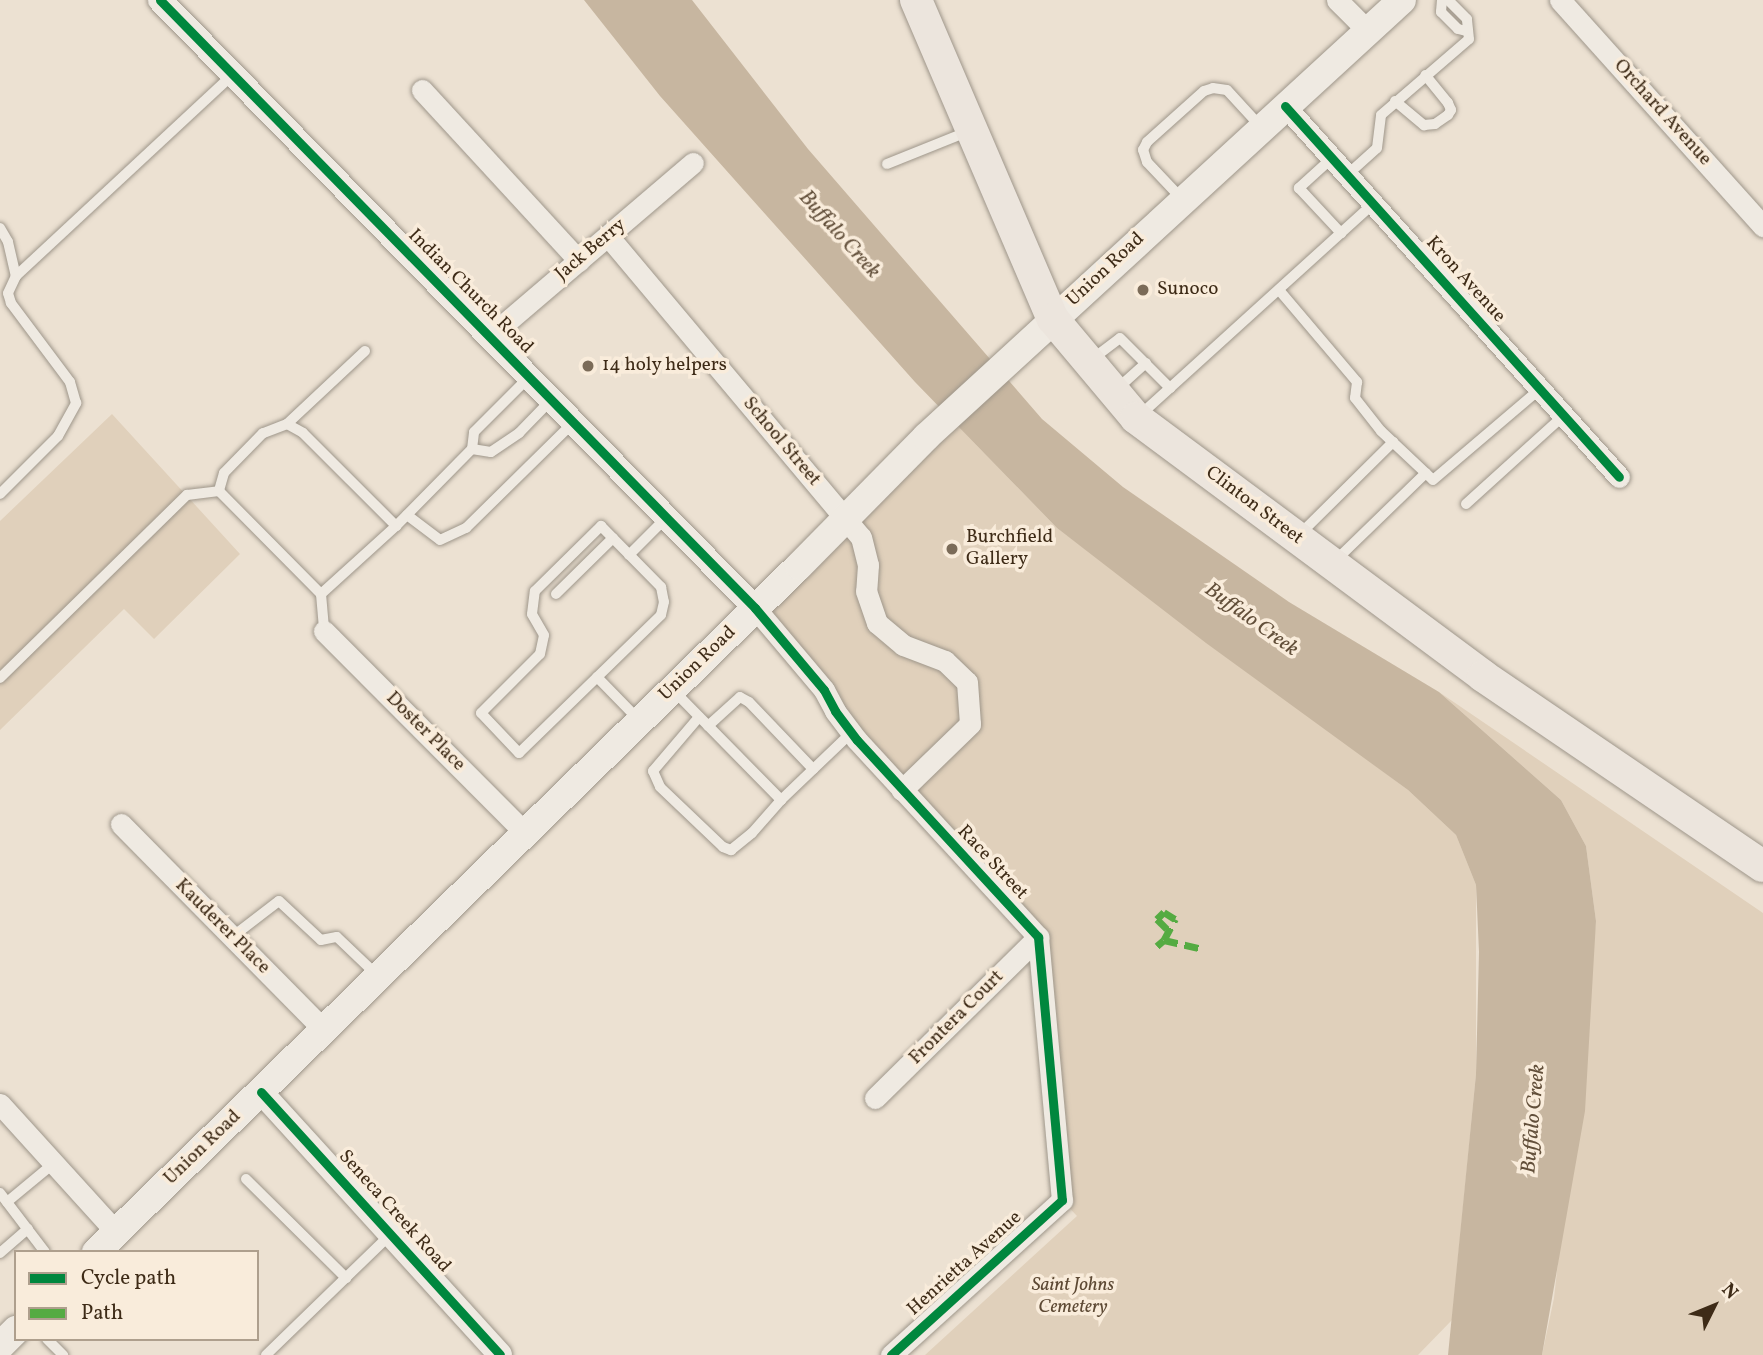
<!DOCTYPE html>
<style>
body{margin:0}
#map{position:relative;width:1763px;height:1355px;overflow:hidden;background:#ece1d2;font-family:Vollkorn,serif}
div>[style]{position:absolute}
.green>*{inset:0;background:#e0d0bb}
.water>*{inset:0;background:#c7b6a0}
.roads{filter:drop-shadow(0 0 2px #9e968a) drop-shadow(0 0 2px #9e968a)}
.service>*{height:10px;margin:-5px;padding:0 5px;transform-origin:5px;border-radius:5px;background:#efeae2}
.minor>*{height:21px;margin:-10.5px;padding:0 10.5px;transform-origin:10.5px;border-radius:10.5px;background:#efeae2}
.tertiary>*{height:24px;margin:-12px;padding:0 12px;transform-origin:12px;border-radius:12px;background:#efeae2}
.secondary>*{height:28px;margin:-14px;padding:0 14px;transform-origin:14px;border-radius:14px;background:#efeae2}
.primary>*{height:32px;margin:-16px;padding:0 16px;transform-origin:16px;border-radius:16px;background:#ece5dd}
.quiet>*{height:7px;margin-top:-3.5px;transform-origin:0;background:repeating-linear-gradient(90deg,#55ab42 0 14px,transparent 0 21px)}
.cycleway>*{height:9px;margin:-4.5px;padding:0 4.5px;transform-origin:4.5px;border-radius:4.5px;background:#00873e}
.dots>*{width:19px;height:19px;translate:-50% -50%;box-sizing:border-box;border:4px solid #f9ecdb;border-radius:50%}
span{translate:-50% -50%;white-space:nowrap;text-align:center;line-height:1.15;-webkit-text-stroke:7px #f9ecdb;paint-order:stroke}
.street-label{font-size:19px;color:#3e2b17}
.poi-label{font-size:19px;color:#3e2b17}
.left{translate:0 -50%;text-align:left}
.park-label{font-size:19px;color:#5d4934;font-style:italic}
.water-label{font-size:21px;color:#624f3a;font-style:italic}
.legend{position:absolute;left:14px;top:1250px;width:245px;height:91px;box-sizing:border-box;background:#f9ecdb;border:2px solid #ae9f8d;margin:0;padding:9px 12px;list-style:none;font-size:21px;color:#3e2b17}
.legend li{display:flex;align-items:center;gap:14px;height:35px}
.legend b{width:35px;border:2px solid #ae9f8d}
.north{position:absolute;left:1679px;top:1271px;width:70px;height:70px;-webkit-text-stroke:5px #f9ecdb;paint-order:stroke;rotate:47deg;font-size:19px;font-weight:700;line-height:28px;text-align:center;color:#3e2b17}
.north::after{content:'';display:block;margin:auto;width:24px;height:32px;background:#3e2b17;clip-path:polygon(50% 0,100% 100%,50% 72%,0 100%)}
</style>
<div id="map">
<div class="green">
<i style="clip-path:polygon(112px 414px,240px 554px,154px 639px,124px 609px,0 730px,0 521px)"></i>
<i style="clip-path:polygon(951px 419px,1057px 528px,1408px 790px,1456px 835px,1476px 885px,1476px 1074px,1452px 1320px,1418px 1355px,925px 1355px,1077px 1216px,1062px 1200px,1038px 937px,755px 608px)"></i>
<i style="clip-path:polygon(1439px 692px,1763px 913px,1763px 1355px,1542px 1355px,1554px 1298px,1596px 921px,1586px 846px,1561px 800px)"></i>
</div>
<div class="water">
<i style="clip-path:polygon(584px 0,692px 0,808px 149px,1042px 419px,1123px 487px,1289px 602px,1439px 692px,1561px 800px,1586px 846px,1596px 921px,1585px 1111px,1542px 1355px,1448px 1355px,1476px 1074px,1479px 952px,1476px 885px,1456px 835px,1408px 790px,1206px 643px,1057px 528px,915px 382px,660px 96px)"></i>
</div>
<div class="roads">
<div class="service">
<i style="left:1442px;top:0;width:12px;rotate:95deg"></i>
<i style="left:1441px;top:12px;width:24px;rotate:45deg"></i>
<i style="left:1458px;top:29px;width:9px;rotate:13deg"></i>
<i style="left:1395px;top:101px;width:38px;rotate:40deg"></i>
<i style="left:1424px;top:125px;width:11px;rotate:-5deg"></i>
<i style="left:1435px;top:124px;width:16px;rotate:-35deg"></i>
<i style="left:1448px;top:115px;width:6px;rotate:-59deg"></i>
<i style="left:1451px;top:110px;width:8px;rotate:-113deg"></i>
<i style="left:1448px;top:103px;width:36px;rotate:-129deg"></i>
<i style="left:1332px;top:158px;width:45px;rotate:137.7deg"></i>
<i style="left:1299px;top:188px;width:62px;rotate:47deg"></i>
<i style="left:887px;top:164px;width:88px;rotate:-21.9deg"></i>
<i style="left:1347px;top:175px;width:40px;rotate:-42deg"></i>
<i style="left:1377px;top:148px;width:33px;rotate:-83deg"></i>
<i style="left:1381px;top:115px;width:116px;rotate:-40.8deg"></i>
<i style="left:1469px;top:39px;width:20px;rotate:-96deg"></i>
<i style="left:1467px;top:19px;width:27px;rotate:-135deg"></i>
<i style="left:1182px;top:199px;width:51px;rotate:-133.4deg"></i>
<i style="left:1147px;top:162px;width:13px;rotate:-108deg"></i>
<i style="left:1143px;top:150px;width:9px;rotate:-63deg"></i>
<i style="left:1147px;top:142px;width:76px;rotate:-41.8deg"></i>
<i style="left:1204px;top:91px;width:9px;rotate:-18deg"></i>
<i style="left:1213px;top:88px;width:14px;rotate:8deg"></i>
<i style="left:1227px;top:90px;width:50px;rotate:47.4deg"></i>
<i style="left:0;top:228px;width:16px;rotate:60deg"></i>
<i style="left:8px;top:242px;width:35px;rotate:77deg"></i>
<i style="left:1279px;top:290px;width:121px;rotate:49.7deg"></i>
<i style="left:1357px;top:382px;width:16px;rotate:97deg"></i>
<i style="left:1355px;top:398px;width:42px;rotate:51.8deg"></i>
<i style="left:1381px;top:431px;width:71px;rotate:43.3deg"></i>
<i style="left:1433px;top:480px;width:140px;rotate:-40.4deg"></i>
<i style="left:365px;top:351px;width:107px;rotate:136.9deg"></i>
<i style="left:287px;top:424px;width:26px;rotate:159deg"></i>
<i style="left:263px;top:433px;width:56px;rotate:134.3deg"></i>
<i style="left:224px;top:473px;width:19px;rotate:106deg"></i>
<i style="left:219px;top:491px;width:145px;rotate:45.3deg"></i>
<i style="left:321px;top:594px;width:101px;rotate:-42.2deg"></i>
<i style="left:396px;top:526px;width:108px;rotate:-45.4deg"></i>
<i style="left:472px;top:449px;width:17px;rotate:-83deg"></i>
<i style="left:474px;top:432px;width:78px;rotate:-45deg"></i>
<i style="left:1091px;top:360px;width:36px;rotate:-37deg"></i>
<i style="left:1120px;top:338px;width:71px;rotate:45deg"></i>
<i style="left:1117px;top:389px;width:39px;rotate:-42deg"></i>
<i style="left:1139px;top:416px;width:316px;rotate:-42.2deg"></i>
<i style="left:287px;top:424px;width:18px;rotate:29deg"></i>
<i style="left:303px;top:433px;width:132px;rotate:45deg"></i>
<i style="left:472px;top:449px;width:19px;rotate:9deg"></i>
<i style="left:491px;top:452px;width:34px;rotate:-34deg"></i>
<i style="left:519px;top:433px;width:46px;rotate:-45.9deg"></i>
<i style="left:0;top:494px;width:82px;rotate:-45deg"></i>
<i style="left:58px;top:436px;width:38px;rotate:-61deg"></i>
<i style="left:76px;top:403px;width:22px;rotate:-106deg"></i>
<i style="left:70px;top:382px;width:99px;rotate:-126.8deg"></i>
<i style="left:11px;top:303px;width:10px;rotate:-107deg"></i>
<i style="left:8px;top:293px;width:19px;rotate:-65deg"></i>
<i style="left:16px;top:276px;width:295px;rotate:-42.9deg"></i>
<i style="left:1466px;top:504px;width:132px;rotate:-42.2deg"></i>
<i style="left:407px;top:515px;width:41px;rotate:37.1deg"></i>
<i style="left:440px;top:540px;width:29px;rotate:-25deg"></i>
<i style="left:466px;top:528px;width:151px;rotate:-44.5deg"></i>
<i style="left:601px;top:526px;width:86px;rotate:45.5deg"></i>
<i style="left:661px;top:587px;width:15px;rotate:79deg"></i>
<i style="left:664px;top:602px;width:13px;rotate:103deg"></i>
<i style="left:661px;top:615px;width:198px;rotate:135.8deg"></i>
<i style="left:519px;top:753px;width:55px;rotate:-133.5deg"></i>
<i style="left:481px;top:713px;width:83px;rotate:-45deg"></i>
<i style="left:540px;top:654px;width:19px;rotate:-78deg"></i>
<i style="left:544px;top:635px;width:24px;rotate:-120deg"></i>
<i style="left:532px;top:614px;width:23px;rotate:-83deg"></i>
<i style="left:535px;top:591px;width:93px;rotate:-44.6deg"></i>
<i style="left:1298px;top:536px;width:134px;rotate:-44.7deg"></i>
<i style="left:629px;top:555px;width:54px;rotate:-45deg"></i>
<i style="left:1334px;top:562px;width:128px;rotate:-44.1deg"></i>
<i style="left:321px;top:594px;width:37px;rotate:85deg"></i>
<i style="left:556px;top:594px;width:80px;rotate:-44.5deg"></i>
<i style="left:597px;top:677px;width:60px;rotate:45.7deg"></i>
<i style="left:0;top:678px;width:262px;rotate:-44.4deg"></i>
<i style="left:187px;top:495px;width:32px;rotate:-7deg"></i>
<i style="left:674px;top:691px;width:153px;rotate:45.5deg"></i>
<i style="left:781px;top:800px;width:97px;rotate:-43.7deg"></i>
<i style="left:699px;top:717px;width:71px;rotate:130.4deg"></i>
<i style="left:653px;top:771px;width:17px;rotate:66deg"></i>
<i style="left:660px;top:787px;width:87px;rotate:43.6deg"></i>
<i style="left:723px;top:847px;width:9px;rotate:21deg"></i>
<i style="left:731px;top:850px;width:27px;rotate:-39deg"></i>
<i style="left:752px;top:833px;width:44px;rotate:-48.7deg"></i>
<i style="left:708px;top:726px;width:43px;rotate:-42.2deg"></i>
<i style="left:740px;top:697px;width:10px;rotate:29deg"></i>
<i style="left:749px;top:702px;width:93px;rotate:46.3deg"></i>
<i style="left:232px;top:937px;width:59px;rotate:-37.5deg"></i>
<i style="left:279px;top:901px;width:57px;rotate:42.9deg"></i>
<i style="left:321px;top:940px;width:16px;rotate:-11deg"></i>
<i style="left:337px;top:937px;width:57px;rotate:43.6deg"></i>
<i style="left:246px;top:1179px;width:141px;rotate:44.7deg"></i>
<i style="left:0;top:1193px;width:74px;rotate:52.7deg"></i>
<i style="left:7px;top:1202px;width:61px;rotate:-39.7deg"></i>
<i style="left:0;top:1253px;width:37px;rotate:-41deg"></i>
<i style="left:47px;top:1339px;width:23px;rotate:45deg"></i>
<i style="left:266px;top:1355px;width:173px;rotate:-44.1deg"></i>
</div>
<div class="minor">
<i style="left:1337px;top:0;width:44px;rotate:45deg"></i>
<i style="left:1560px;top:0;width:304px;rotate:48.1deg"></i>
<i style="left:422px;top:90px;width:232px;rotate:47.4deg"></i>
<i style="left:1285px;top:106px;width:499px;rotate:48deg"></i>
<i style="left:608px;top:236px;width:393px;rotate:50deg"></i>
<i style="left:861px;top:537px;width:29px;rotate:76deg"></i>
<i style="left:868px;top:565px;width:26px;rotate:94deg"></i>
<i style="left:866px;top:591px;width:34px;rotate:71deg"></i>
<i style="left:877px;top:623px;width:34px;rotate:40deg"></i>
<i style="left:903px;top:645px;width:45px;rotate:20.9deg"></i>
<i style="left:945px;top:661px;width:30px;rotate:44deg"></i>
<i style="left:967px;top:682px;width:42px;rotate:85.9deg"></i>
<i style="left:970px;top:724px;width:95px;rotate:135.9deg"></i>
<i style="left:489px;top:337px;width:268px;rotate:-40.5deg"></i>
<i style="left:755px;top:608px;width:107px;rotate:49.9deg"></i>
<i style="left:824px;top:690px;width:24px;rotate:62deg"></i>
<i style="left:835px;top:711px;width:36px;rotate:53deg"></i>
<i style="left:857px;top:740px;width:268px;rotate:47.4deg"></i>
<i style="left:1038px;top:937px;width:264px;rotate:84.8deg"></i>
<i style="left:1062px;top:1200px;width:231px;rotate:137.8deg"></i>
<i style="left:324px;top:631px;width:285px;rotate:45.1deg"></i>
<i style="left:121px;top:824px;width:288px;rotate:45.4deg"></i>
<i style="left:875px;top:1098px;width:229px;rotate:-44.6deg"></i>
<i style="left:0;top:1104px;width:173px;rotate:47.8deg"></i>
</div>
<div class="tertiary">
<i style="left:160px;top:0;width:851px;rotate:45.62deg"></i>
<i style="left:261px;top:1092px;width:355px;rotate:47.7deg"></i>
</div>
<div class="secondary">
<i style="left:96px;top:1252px;width:982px;rotate:-44.3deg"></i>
<i style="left:799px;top:566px;width:181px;rotate:-45.4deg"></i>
<i style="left:926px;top:437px;width:646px;rotate:-42.55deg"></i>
<i style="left:0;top:1346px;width:23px;rotate:-45deg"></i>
</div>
<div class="primary">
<i style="left:916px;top:0;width:347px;rotate:66.8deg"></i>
<i style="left:1053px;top:319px;width:129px;rotate:50deg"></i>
<i style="left:1136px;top:418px;width:432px;rotate:36.6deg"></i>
<i style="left:1483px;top:676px;width:338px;rotate:34.2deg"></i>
</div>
</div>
<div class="quiet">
<i style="left:1164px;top:940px;width:36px;rotate:13deg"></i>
<i style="left:1157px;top:946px;width:9px;rotate:-41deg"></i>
<i style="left:1164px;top:940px;width:24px;rotate:-62deg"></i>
<i style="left:1175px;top:919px;width:13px;rotate:-148deg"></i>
<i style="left:1164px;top:912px;width:10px;rotate:135deg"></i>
<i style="left:1157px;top:919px;width:14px;rotate:45deg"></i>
</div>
<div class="cycleway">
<i style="left:160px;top:0;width:851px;rotate:45.62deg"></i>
<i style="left:755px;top:608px;width:107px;rotate:49.9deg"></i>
<i style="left:824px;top:690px;width:24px;rotate:62deg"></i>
<i style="left:835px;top:711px;width:36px;rotate:53deg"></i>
<i style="left:857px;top:740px;width:268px;rotate:47.4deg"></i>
<i style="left:1038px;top:937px;width:264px;rotate:84.8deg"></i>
<i style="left:1062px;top:1200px;width:231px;rotate:137.8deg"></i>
<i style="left:1285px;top:106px;width:499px;rotate:48deg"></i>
<i style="left:261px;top:1092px;width:355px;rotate:47.7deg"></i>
</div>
<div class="dots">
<i style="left:1143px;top:290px;background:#7b6b58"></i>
<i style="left:588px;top:366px;background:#7b6b58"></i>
<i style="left:952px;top:549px;background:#7b6b58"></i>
</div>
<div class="street-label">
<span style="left:1662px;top:113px;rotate:48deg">Orchard Avenue</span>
<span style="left:591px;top:250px;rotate:-40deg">Jack Berry</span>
<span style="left:1106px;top:270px;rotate:-43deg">Union Road</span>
<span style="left:1465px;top:280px;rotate:48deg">Kron Avenue</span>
<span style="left:470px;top:292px;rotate:45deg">Indian Church Road</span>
<span style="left:781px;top:442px;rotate:50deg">School Street</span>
<span style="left:1254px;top:506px;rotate:37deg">Clinton Street</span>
<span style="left:698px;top:664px;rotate:-44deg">Union Road</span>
<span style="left:425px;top:732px;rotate:45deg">Doster Place</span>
<span style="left:992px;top:863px;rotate:47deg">Race Street</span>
<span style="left:222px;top:927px;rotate:45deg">Kauderer Place</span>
<span style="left:957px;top:1018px;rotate:-45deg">Frontera Court</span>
<span style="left:203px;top:1148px;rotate:-44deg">Union Road</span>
<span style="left:394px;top:1212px;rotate:48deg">Seneca Creek Road</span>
<span style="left:965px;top:1264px;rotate:-42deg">Henrietta Avenue</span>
</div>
<div class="poi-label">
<span class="left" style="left:1157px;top:290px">Sunoco</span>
<span class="left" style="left:602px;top:366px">14 holy helpers</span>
<span class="left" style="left:966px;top:549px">Burchfield<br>Gallery</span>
</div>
<div class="park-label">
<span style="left:1073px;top:1297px">Saint Johns<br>Cemetery</span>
</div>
<div class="water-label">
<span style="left:839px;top:235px;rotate:48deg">Buffalo Creek</span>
<span style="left:1251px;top:620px;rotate:36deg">Buffalo Creek</span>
<span style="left:1534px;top:1119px;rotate:-85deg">Buffalo Creek</span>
</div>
<ul class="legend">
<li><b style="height:9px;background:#00873e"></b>Cycle path</li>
<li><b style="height:9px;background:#55ab42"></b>Path</li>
</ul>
<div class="north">N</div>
</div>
